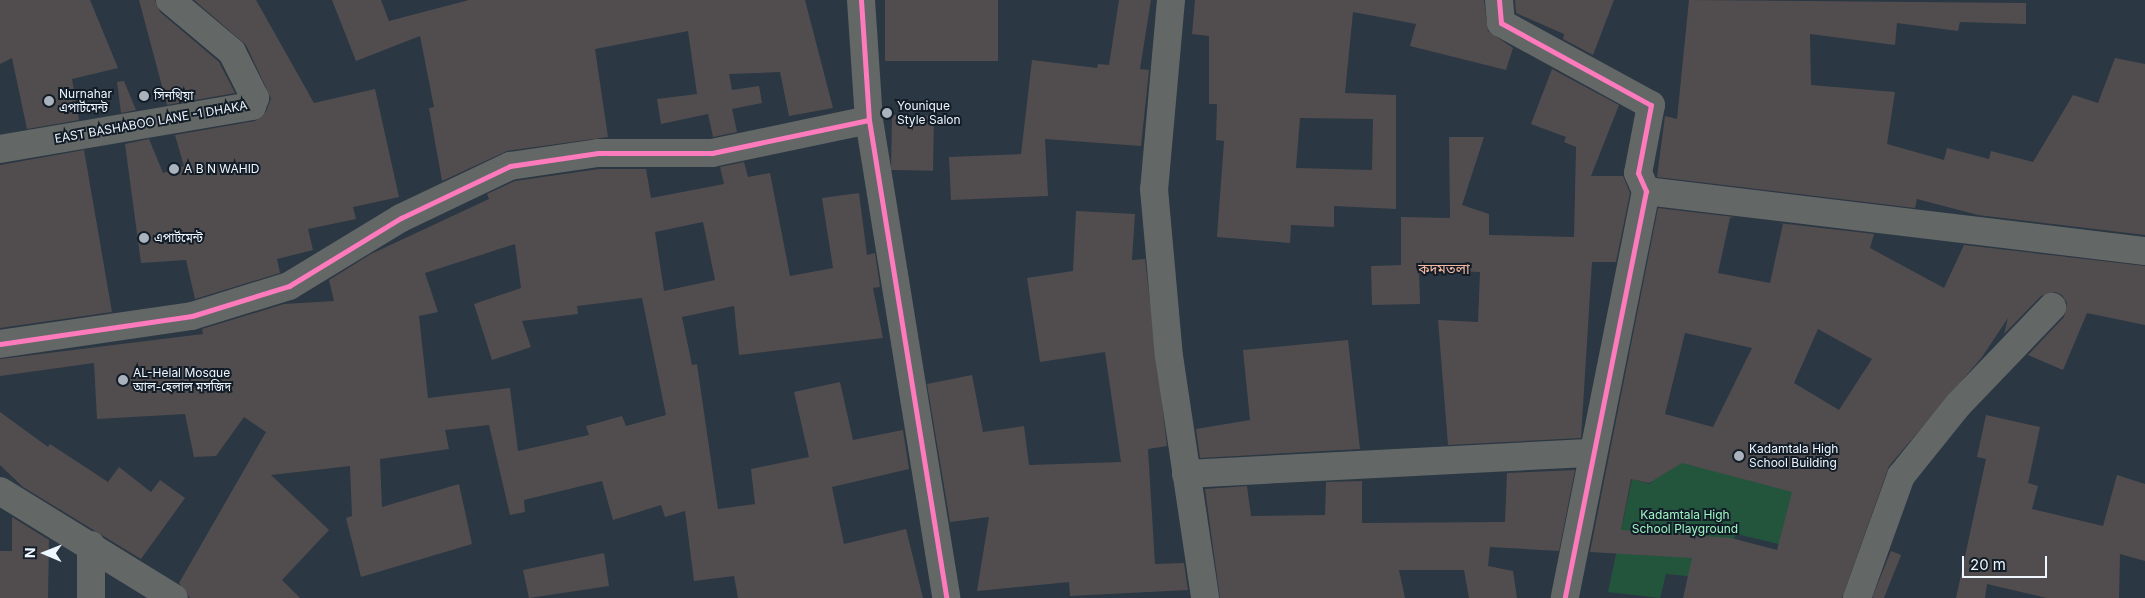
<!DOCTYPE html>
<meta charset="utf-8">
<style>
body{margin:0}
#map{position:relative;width:2145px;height:598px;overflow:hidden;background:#2b3743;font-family:Inter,"Noto Sans Bengali",sans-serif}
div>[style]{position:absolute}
.green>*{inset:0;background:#23553d}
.building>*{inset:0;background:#514d4f;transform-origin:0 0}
.minor>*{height:28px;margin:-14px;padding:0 14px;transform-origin:14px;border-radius:14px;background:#636766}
.cycleway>*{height:5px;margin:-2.5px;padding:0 2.5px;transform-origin:2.5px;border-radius:2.5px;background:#fd7abc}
.dots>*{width:14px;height:14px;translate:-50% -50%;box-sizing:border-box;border:2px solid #131d27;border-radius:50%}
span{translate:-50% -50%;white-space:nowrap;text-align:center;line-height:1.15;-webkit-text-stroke:4px #131d27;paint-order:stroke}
.poi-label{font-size:12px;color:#eef6ff}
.left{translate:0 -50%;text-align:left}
.street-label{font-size:12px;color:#eef6ff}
.park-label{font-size:12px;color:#9ef6c2}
.neighbourhood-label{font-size:14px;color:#f7b8a2}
.north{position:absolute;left:20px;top:528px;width:50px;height:50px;-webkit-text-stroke:4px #131d27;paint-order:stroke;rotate:271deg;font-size:14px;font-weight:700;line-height:20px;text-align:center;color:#eef6ff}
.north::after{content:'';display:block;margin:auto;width:18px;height:22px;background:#eef6ff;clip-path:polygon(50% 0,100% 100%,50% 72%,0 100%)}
.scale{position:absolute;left:1962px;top:556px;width:85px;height:22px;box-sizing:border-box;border:2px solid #eef6ff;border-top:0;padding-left:6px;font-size:15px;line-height:18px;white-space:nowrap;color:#eef6ff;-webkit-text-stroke:4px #131d27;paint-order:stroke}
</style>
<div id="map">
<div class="green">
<i style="clip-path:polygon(1672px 460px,1806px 495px,1779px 544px,1736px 534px,1720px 579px,1666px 574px,1660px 598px,1608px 592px,1632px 479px,1650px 484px,1655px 476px,1668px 472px)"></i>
</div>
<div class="building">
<i style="clip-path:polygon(0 0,90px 0,118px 68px,72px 79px,79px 120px,27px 129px,12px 58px,0 64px)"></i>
<i style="clip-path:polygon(139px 0,155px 0,160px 12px,219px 62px,235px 93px,167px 105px)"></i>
<i style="clip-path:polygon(194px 0,256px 0,314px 103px,375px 89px,399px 197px,353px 207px,356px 219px,308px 229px,313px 250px,277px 259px,280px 273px,195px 299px,186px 260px,141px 263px,125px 144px,149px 139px,163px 173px,184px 166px,175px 135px,255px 121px,266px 112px,271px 98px,246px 45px)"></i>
<i style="clip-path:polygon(332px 0,381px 0,389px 21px,469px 0,805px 0,833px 108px,789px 116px,780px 72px,729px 74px,732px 90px,759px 86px,762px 103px,732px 109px,737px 132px,713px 137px,708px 114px,661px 124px,657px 99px,697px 94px,688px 31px,595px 49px,608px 137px,507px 151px,442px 181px,429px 108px,434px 107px,420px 36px,356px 61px)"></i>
<i style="left:885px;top:0;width:113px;height:61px"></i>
<i style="clip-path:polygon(1119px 0,1151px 0,1140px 69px,1149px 70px,1141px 146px,1045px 139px,1048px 196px,951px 200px,949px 157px,1021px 154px,1032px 60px,1097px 68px,1098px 64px,1109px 65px)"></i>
<i style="clip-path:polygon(evenodd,1195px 0,1484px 0,1488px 31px,1513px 48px,1506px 70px,1410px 46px,1416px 24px,1353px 12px,1345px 93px,1396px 95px,1396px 209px,1334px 206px,1334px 227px,1291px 225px,1290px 243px,1217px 237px,1224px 141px,1216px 140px,1217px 104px,1209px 104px,1209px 36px,1192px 34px,1195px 0,1300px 118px,1373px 119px,1372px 170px,1296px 168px,1300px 118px)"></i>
<i style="clip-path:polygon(1515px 0,1614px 0,1593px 55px,1563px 39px,1564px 34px,1516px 13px)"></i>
<i style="clip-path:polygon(1689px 0,2026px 3px,2026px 24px,1960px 22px,1958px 31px,1897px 23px,1895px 45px,1810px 34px,1811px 85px,1895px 92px,1887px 144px,1944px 160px,1947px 148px,1989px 159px,1991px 151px,2033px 162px,2073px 95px,2098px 103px,2115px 58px,2145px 64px,2145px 235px,1978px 215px,1917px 199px,1915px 208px,1657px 177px,1665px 116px,1677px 119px)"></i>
<i style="clip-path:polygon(1552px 69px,1619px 105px,1591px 176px,1623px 176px,1630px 193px,1616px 262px,1592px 262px,1581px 438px,1448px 445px,1438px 320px,1478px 322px,1480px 272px,1419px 270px,1420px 304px,1372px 305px,1371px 266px,1401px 265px,1401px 217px,1450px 218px,1449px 137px,1484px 137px,1462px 205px,1489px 214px,1489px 235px,1574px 237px,1576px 147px,1564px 142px,1566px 137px,1531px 124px)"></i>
<i style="clip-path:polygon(124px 81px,136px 110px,121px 113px,117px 82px)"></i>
<i style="left:892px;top:115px;width:42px;height:55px;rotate:1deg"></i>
<i style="clip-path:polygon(84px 150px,112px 312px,0 328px,0 165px)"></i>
<i style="clip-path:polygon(evenodd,744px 162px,748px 177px,770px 173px,790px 276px,833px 268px,822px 198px,859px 193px,867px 255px,875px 253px,880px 287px,873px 288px,883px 338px,739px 355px,734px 306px,682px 317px,692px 365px,697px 364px,718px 509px,755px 504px,751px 469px,809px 457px,794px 392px,840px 382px,853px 440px,903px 430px,909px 469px,832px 487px,844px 544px,906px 529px,923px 598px,738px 598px,734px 576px,694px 581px,685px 511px,665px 517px,661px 505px,613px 520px,602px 481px,524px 500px,525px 512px,510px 515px,489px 425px,445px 430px,449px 449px,380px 459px,382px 507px,459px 484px,472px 544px,361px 577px,346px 518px,352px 516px,350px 466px,271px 475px,329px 530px,282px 580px,300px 598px,190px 598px,179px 583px,266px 432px,244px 417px,216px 456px,194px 457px,185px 414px,97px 419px,94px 363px,0 376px,0 359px,203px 334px,202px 329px,284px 304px,334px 301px,329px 280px,371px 254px,489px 199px,487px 194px,515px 181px,599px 169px,646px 169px,651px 198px,724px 184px,720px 167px,744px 162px,703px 222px,715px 280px,664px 291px,655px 232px,703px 222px,744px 162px,515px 244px,521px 288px,474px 304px,492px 360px,531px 347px,522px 321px,578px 314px,577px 306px,642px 298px,666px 415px,626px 426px,622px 416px,586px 426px,589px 435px,518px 451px,510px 388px,428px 398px,419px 316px,438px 312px,425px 273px,515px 244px)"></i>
<i style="clip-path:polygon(evenodd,1658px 208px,1734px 217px,1730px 218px,1718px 273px,1770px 283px,1783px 224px,1778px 223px,1874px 234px,1870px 248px,1944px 288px,1964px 245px,2145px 266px,2145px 325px,2087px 313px,2063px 370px,2028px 355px,2064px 317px,2067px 303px,2062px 295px,2055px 292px,2041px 296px,2004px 334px,2008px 318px,1982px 357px,1889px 466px,1842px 598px,1683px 598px,1692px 558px,1590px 552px,1658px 208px,1818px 329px,1872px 359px,1839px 410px,1794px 383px,1818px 329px,1658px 208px,1685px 333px,1752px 348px,1713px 427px,1665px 414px,1685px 333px,1658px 208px,1682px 463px,1792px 492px,1777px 550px,1731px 538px,1621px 530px,1631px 479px,1649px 483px,1682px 463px)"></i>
<i style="clip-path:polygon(1076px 211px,1135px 214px,1132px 260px,1145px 259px,1167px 446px,1148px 449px,1155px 564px,1184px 563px,1188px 590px,1070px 596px,1069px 582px,977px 591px,989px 517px,950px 522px,927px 384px,972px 375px,983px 432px,1024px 426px,1029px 465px,1121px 462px,1105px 352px,1040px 362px,1027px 278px,1073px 271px)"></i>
<i style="clip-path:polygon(1348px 340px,1360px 449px,1200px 458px,1196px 429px,1250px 420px,1243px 350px)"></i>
<i style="clip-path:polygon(0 412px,48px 447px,50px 444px,108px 482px,119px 467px,151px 492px,160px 480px,185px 498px,141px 559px,23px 487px,0 465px)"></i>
<i style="clip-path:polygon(1986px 415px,2040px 427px,2028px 483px,2038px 486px,2032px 509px,2103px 526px,2117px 475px,2145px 484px,2145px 561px,2120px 554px,2119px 598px,2047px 598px,1987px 584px,1985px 598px,1956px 598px,1986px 459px,1977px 457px)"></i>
<i style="clip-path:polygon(1575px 470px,1559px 551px,1490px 547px,1488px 566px,1513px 571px,1517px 598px,1469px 598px,1464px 570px,1399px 570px,1405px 598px,1220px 598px,1205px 489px,1247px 486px,1251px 516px,1325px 515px,1326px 482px,1362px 481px,1362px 523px,1505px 522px,1507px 473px)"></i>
<i style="clip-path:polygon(12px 517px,49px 540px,48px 598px,0 598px,0 551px,12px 551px)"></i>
<i style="left:1891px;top:551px;width:11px;height:50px;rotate:22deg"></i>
<i style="clip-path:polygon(604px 553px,609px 586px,529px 598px,523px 570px)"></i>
</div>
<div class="minor">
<i style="left:861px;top:0;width:120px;rotate:86.2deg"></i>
<i style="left:869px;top:120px;width:484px;rotate:80.8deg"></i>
<i style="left:1171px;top:0;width:190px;rotate:95.1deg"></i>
<i style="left:1154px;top:189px;width:168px;rotate:84.9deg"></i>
<i style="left:1169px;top:356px;width:245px;rotate:81.5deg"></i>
<i style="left:1499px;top:0;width:23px;rotate:85deg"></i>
<i style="left:1501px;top:23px;width:171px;rotate:28.7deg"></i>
<i style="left:1651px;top:105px;width:69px;rotate:100.8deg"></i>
<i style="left:1638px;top:173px;width:20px;rotate:66deg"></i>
<i style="left:1646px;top:191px;width:415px;rotate:101.3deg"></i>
<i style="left:0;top:149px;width:256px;rotate:-9.7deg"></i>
<i style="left:252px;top:106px;width:9px;rotate:-69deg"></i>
<i style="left:255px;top:98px;width:51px;rotate:-116.6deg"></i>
<i style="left:232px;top:52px;width:81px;rotate:-140deg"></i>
<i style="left:1646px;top:191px;width:503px;rotate:6.86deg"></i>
<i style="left:0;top:344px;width:194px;rotate:-8.3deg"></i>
<i style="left:192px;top:316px;width:102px;rotate:-17.2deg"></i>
<i style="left:289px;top:286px;width:131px;rotate:-31.3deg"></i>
<i style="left:401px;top:218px;width:121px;rotate:-25.5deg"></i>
<i style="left:510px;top:166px;width:89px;rotate:-8.4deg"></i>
<i style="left:598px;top:153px;width:114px"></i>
<i style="left:712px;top:153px;width:160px;rotate:-11.9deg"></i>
<i style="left:1186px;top:474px;width:407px;rotate:-3deg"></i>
<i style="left:0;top:491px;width:204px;rotate:31.6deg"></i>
<i style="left:91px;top:598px;width:53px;rotate:-90deg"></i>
<i style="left:1857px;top:598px;width:130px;rotate:-70.2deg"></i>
<i style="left:1901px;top:476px;width:91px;rotate:-51.2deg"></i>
<i style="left:1958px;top:405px;width:136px;rotate:-46.2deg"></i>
</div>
<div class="cycleway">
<i style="left:861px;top:0;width:120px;rotate:86.2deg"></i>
<i style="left:869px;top:120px;width:484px;rotate:80.8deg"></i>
<i style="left:1499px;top:0;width:23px;rotate:85deg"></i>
<i style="left:1501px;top:23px;width:171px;rotate:28.7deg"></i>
<i style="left:1651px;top:105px;width:69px;rotate:100.8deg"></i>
<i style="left:1638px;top:173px;width:20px;rotate:66deg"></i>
<i style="left:1646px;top:191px;width:415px;rotate:101.3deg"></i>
<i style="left:0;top:344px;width:194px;rotate:-8.3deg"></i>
<i style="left:192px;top:316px;width:102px;rotate:-17.2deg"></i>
<i style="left:289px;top:286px;width:131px;rotate:-31.3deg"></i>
<i style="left:401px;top:218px;width:121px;rotate:-25.5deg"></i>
<i style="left:510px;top:166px;width:89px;rotate:-8.4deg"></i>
<i style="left:598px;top:153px;width:114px"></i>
<i style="left:712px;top:153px;width:160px;rotate:-11.9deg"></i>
</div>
<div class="dots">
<i style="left:144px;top:96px;background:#aab3bd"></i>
<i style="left:49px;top:101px;background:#aab3bd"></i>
<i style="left:887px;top:113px;background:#aab3bd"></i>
<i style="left:174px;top:169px;background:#aab3bd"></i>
<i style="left:144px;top:238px;background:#aab3bd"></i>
<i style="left:123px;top:380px;background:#aab3bd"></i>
<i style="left:1739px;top:456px;background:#aab3bd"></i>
</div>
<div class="poi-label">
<span class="left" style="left:59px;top:101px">Nurnahar<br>এপার্টমেন্ট</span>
<span class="left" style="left:154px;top:96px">সিনথিয়া</span>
<span class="left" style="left:897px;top:113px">Younique<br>Style Salon</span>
<span class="left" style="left:184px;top:169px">A B N WAHID</span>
<span class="left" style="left:154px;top:238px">এপার্টমেন্ট</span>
<span class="left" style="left:133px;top:380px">AL-Helal Mosque<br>আল-হেলাল মসজিদ</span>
<span class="left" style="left:1749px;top:456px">Kadamtala High<br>School Building</span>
</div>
<div class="street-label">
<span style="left:151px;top:122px;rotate:-10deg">EAST BASHABOO LANE -1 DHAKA</span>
</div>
<div class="park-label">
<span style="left:1685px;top:522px">Kadamtala High<br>School Playground</span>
</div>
<div class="neighbourhood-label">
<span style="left:1444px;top:269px">কদমতলা</span>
</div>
<div class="north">N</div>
<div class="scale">20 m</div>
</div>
